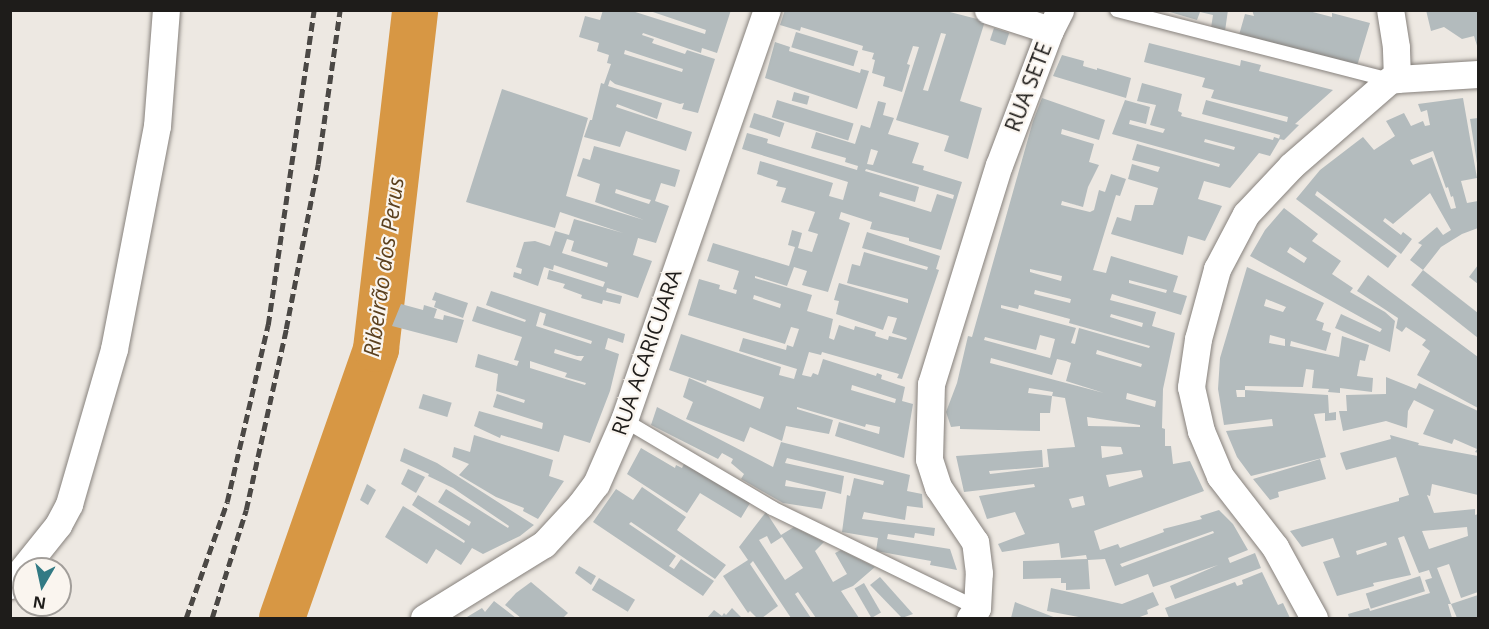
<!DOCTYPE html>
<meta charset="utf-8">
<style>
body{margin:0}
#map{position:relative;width:1489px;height:629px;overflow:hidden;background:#ede8e2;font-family:"Open Sans",sans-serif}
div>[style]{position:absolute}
.river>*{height:46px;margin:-23px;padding:0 23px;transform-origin:23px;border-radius:23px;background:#d79744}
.building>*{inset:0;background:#b3bbbd;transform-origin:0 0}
.roads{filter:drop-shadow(0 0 2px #86817c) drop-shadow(0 0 2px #86817c)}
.service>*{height:14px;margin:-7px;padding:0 7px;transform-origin:7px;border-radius:7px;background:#fff}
.minor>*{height:27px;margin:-13.5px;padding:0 13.5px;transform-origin:13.5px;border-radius:13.5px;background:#fff}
.rail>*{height:4.5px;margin-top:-2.25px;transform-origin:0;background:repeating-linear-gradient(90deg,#4b4845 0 9px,transparent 0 13.5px)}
span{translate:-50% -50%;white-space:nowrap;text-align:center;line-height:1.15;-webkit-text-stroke:4.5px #faf5ef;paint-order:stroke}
.street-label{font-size:21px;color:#1e1c1a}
.water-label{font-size:22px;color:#5b401e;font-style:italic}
.frame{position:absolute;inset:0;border:12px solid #1e1c1a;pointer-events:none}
.north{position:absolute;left:12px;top:557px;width:60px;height:60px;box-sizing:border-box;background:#faf5ef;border:2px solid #a29e9a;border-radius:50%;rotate:189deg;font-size:16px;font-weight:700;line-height:24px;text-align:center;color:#1e1c1a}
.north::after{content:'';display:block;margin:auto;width:21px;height:27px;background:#327a84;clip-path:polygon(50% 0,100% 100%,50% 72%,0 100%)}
</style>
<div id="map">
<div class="river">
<i style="left:282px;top:618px;width:285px;rotate:-70.7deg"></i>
<i style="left:376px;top:349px;width:341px;rotate:-83.4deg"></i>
</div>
<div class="building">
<i style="clip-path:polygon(evenodd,603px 10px,629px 10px,705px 34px,706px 30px,647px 10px,731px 10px,717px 53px,702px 48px,701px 53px,643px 33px,642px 35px,654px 39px,652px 43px,685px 54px,687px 50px,715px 59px,698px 113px,682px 109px,684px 103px,680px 104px,615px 84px,610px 80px,608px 86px,662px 103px,657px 119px,617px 104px,616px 107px,692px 132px,686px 151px,626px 131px,620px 147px,584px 137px,590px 120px,592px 120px,601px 83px,604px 84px,611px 64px,607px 63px,609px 55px,597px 51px,599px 43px,579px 37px,585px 16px,600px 20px,603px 10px,625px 50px,683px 69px,682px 72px,624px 54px,625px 50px)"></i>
<i style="clip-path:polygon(evenodd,785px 10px,942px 10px,985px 21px,960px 101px,982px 108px,968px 159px,944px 151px,949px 136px,896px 120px,919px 47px,913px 46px,907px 64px,910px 65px,902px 92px,883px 86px,885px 77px,872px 73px,875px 60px,872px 59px,874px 53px,862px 50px,863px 46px,801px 27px,800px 31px,780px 25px,785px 10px,941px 33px,946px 34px,928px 91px,923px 90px,941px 33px)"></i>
<i style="clip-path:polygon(1163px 10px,1228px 10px,1225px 31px,1211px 28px,1213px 15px,1200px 12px,1197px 20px)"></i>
<i style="clip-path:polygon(1252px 10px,1305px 10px,1332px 17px,1332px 13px,1370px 23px,1357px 66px,1239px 35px,1245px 14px,1254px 16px)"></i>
<i style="clip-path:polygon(1426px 10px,1478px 10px,1478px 49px,1474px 36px,1462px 39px,1444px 27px,1431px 31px)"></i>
<i style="left:994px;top:28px;width:16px;height:13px;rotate:18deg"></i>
<i style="left:796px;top:32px;width:65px;height:16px;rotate:17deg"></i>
<i style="clip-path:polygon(775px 42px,790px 47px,789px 51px,860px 73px,861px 69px,869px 71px,857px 109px,765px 78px)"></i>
<i style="clip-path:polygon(1149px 43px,1240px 66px,1241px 60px,1261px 65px,1259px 71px,1333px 90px,1295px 124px,1299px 125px,1284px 140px,1279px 139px,1280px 135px,1202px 114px,1206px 100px,1287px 122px,1288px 117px,1211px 98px,1214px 90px,1202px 87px,1205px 78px,1144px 62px)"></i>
<i style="clip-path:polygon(1062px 55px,1084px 61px,1083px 66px,1097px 70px,1097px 68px,1131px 78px,1126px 98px,1053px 76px)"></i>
<i style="clip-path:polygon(evenodd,1142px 83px,1182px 94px,1178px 111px,1182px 113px,1181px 116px,1273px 140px,1274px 137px,1280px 139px,1270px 156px,1259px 153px,1230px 188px,1204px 181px,1198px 199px,1222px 206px,1205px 241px,1188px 236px,1183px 255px,1111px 234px,1117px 217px,1131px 221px,1135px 205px,1153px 205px,1158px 188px,1128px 179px,1132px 164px,1158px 172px,1160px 167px,1132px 160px,1137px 144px,1219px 167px,1220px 164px,1112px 134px,1125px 100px,1150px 107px,1146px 124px,1130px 120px,1129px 124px,1163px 133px,1165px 129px,1150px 125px,1156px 105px,1137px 101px,1142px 83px,1205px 139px,1235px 147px,1234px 150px,1204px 142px,1205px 139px)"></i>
<i style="clip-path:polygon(evenodd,502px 89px,588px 118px,566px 196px,644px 220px,595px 202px,600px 184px,577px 176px,583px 158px,590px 160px,594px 146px,680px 170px,675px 187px,661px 183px,655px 201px,669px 206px,656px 243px,638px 238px,633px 255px,652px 261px,638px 298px,607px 288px,606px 292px,622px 296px,620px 304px,603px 300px,602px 304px,581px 298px,582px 295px,563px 288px,565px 284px,547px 279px,549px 270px,603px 287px,605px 282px,554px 265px,553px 270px,544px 267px,538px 286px,513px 277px,514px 272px,521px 274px,522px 269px,516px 267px,524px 242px,535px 241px,550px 246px,555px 231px,569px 235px,574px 219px,623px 233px,560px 212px,555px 228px,466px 202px,502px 89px,616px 189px,644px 198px,651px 200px,649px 204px,615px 193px,616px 189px,502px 89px,567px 239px,574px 241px,571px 251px,608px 263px,607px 267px,562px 253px,567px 239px)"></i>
<i style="left:794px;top:92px;width:16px;height:9px;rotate:15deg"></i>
<i style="clip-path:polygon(evenodd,1042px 98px,1105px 120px,1099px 140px,1062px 129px,1061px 134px,1094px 144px,1089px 162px,1099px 165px,1088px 187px,1083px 207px,1062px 201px,1061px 205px,1090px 212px,1094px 210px,1099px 190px,1105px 192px,1111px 174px,1126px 179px,1120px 196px,1116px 195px,1093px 270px,1106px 273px,1111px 256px,1178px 276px,1173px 292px,1187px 296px,1181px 315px,1112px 294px,1110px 300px,1156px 312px,1152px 326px,1175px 333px,1163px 389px,1162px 428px,1165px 429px,1165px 446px,1171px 446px,1173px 464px,1190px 461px,1204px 491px,1094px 531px,1100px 550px,1118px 544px,1120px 548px,1164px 532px,1163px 529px,1202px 519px,1200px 516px,1219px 510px,1233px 524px,1248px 550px,1228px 558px,1230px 563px,1255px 553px,1261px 568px,1175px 599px,1170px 586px,1218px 565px,1153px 587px,1148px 574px,1115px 586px,1105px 559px,1088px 560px,1090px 589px,1066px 590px,1066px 583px,1061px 583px,1061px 578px,1023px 579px,1023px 561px,1087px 559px,1086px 555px,1061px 558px,1059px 543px,1002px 552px,998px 544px,1025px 534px,1015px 512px,987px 519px,979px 496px,1035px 487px,1034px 484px,964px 492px,956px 456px,1042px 450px,1043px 467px,989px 471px,990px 474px,1049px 467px,1047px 449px,1075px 447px,1065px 398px,1052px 396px,1053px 392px,1029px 388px,1028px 393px,1052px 396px,1050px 413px,1040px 413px,1040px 431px,960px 429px,960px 426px,951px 427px,946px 412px,957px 383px,968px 336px,972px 337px,1033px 121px,1042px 98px,1030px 269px,1062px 276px,1061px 281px,1030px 272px,1030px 269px,1042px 98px,1129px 280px,1167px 290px,1166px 293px,1129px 283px,1129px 280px,1042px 98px,1035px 290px,1071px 299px,1070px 303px,1034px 294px,1035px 290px,1042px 98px,1001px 305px,1018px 309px,1019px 305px,1070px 319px,1069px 323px,1150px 346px,1149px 348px,1079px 328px,1075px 344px,1071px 343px,1076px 328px,1001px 308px,1001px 305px,1042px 98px,1111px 314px,1143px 323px,1142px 327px,1110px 317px,1111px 314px,1042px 98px,1040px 335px,1055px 339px,1050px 358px,984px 340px,985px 337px,1036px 350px,1040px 335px,1042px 98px,1097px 350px,1142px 364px,1141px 367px,1096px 354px,1097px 350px,1042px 98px,991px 358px,1052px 375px,1057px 359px,1066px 361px,1071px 363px,1066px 381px,1104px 393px,990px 363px,991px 358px,1042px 98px,1127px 393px,1156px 401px,1155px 407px,1126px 399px,1127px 393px,1042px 98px,1087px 417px,1140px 425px,1140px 427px,1088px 426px,1087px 417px,1042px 98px,1101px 446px,1121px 447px,1123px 454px,1102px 458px,1101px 446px,1042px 98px,1141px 470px,1143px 477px,1109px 487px,1106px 475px,1141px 470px,1042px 98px,1083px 496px,1085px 505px,1072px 508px,1069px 499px,1083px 496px,1042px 98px,1213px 531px,1214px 533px,1122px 567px,1120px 564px,1213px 531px)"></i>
<i style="clip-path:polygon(evenodd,1463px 98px,1477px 178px,1461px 181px,1467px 203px,1478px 201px,1478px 228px,1462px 234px,1441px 247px,1423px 270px,1410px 260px,1422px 245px,1418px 243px,1437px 227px,1443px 235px,1451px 230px,1430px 193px,1393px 224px,1385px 218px,1383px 221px,1401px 235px,1403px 232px,1412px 239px,1401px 254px,1317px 191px,1315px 195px,1397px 256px,1388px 268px,1296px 199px,1320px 170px,1363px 137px,1374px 150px,1395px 136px,1386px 121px,1404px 113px,1411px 126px,1423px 121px,1425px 126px,1430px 125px,1427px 110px,1421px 112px,1418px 104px,1463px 98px,1433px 151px,1446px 188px,1448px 187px,1451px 197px,1453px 196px,1456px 208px,1451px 209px,1432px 157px,1413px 165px,1410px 160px,1433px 151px)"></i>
<i style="left:777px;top:100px;width:80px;height:18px;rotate:17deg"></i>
<i style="clip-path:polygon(evenodd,878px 101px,886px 103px,883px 115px,894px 118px,888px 134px,919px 143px,912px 163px,924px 166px,923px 170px,962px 182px,941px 250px,909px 241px,909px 238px,870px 229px,872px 222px,841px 212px,839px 219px,850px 223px,828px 292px,802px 285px,807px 271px,794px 267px,787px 286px,755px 276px,755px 278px,812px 295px,807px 311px,833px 319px,829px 338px,834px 340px,839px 325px,854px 330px,855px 326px,876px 332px,875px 336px,888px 340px,889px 336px,906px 340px,907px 338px,892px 333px,897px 318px,888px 316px,883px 330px,836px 314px,839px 301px,834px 300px,839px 283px,908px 303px,908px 299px,847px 283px,852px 264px,860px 266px,864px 252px,927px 270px,928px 267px,862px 248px,867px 232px,940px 256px,936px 269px,939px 270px,902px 379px,897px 378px,899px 374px,822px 352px,821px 355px,809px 352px,802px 375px,811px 377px,813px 373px,818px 375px,823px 359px,876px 376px,877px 373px,882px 375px,881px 379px,905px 387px,902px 401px,913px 404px,904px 458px,835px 436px,839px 422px,879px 434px,880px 427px,866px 424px,865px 427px,797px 407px,797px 409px,833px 420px,829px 434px,786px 426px,782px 441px,750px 427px,744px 442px,686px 419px,693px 402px,683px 397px,689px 378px,760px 409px,764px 397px,707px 380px,706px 383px,669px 370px,681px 334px,781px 367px,779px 375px,794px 379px,797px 369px,739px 351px,743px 338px,786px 350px,787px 345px,793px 347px,799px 329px,791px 327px,785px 344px,688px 315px,699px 279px,720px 285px,719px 289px,736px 294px,737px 290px,733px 289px,739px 271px,707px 261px,713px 243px,789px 266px,795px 247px,788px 245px,792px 230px,802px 233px,798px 248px,812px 252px,818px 234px,808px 231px,815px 212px,781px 202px,786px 188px,776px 186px,778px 181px,757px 174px,760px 161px,833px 183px,829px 196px,843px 200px,848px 182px,742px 149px,747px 133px,768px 139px,767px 143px,857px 170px,858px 166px,845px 162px,846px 158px,811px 148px,816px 132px,855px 144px,861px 125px,870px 128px,878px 101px,871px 149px,878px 151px,873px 165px,867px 164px,871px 149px,878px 101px,866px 169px,954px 195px,953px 199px,937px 194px,931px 212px,879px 196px,880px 192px,915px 202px,919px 187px,865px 171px,866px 169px,878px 101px,754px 295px,781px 304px,780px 308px,753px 299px,754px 295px,878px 101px,852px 385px,896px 399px,895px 403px,851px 390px,852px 385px)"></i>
<i style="left:754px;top:113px;width:32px;height:15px;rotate:18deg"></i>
<i style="clip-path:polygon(1478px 118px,1478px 163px,1477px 163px,1470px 119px)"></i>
<i style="clip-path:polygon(evenodd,1284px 208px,1318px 234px,1312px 241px,1341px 261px,1332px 274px,1353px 288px,1350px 292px,1385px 312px,1395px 321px,1390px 352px,1335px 328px,1341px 314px,1380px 332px,1382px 329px,1250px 256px,1265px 230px,1284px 208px,1290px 247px,1307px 258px,1304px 263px,1287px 252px,1290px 247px)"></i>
<i style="clip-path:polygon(1478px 265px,1478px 284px,1469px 277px)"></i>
<i style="clip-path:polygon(evenodd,1247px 267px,1324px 303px,1316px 320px,1324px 323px,1322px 330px,1331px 333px,1326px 351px,1291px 341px,1290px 346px,1339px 357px,1342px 336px,1369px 345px,1365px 361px,1360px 360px,1357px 376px,1373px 378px,1372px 392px,1340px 388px,1340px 393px,1328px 392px,1329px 389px,1312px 388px,1314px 370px,1306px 369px,1303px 387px,1245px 386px,1245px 390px,1236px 390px,1237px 397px,1245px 397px,1245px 390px,1328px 395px,1329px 413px,1336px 412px,1336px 420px,1325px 421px,1325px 413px,1314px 414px,1326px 457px,1251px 476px,1237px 457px,1226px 431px,1273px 426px,1272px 419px,1224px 425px,1218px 389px,1220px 358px,1247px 267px,1266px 299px,1286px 307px,1283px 312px,1264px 306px,1266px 299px,1247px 267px,1270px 335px,1285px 339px,1285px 346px,1269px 343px,1270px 335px)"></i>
<i style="clip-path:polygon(1423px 270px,1478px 313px,1478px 338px,1411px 285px)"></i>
<i style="clip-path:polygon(1368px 275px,1478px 357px,1478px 408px,1417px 375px,1430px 351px,1422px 345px,1426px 340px,1406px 327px,1402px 332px,1396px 328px,1398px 318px,1357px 291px)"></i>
<i style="clip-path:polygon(evenodd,491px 291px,625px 334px,623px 343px,608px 338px,605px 349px,619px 354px,610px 391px,590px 443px,564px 435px,559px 452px,501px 435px,500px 438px,474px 426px,479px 411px,542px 429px,543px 423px,493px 407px,497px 394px,524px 403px,525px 400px,496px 391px,498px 374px,475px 367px,478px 354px,517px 366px,519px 361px,514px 360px,522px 337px,472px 321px,477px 306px,525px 322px,526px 320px,486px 305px,491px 291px,540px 312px,546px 314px,543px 325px,592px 341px,591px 344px,536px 326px,540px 312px,491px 291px,555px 349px,577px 356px,584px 356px,581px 361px,554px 353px,555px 349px,491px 291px,530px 361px,567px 373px,565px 377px,586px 383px,585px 385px,530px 368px,530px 361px)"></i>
<i style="clip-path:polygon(435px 292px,468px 303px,463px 318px,434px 307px,436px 301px,432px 300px)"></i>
<i style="clip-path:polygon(401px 304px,423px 310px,424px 305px,437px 309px,434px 318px,443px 320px,444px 315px,464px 320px,457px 343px,392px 326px)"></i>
<i style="clip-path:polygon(1386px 377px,1416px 389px,1419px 383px,1478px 411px,1478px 453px,1475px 452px,1477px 449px,1454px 439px,1452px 444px,1423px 434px,1434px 410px,1414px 400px,1408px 411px,1407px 428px,1386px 421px,1343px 431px,1339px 411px,1347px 411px,1346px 395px,1386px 394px)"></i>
<i style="left:423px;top:394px;width:30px;height:15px;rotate:17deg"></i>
<i style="clip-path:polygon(657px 407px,773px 467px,781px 442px,910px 475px,907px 491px,922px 494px,923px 508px,907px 506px,905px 520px,864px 512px,862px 519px,935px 528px,934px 536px,915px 533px,914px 538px,888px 534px,887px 539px,950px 549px,957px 570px,930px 565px,931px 561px,876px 551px,878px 538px,842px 532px,847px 495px,850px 496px,854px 478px,883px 485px,884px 481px,787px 458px,785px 463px,844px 476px,841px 494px,786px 480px,785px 486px,826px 492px,822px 509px,783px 503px,741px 479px,744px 474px,731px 463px,733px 459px,722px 453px,718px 459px,651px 425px)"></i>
<i style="clip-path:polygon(474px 435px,553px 460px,549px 476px,564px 481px,538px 519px,523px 511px,524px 508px,496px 497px,459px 475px,469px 464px,452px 457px,454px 447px,470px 452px)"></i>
<i style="clip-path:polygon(evenodd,1390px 435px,1419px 443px,1418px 445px,1478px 456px,1478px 495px,1432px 484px,1430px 496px,1427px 495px,1434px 513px,1475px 509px,1475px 515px,1478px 514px,1478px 592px,1461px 598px,1449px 564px,1437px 568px,1451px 604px,1448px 604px,1452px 618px,1349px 618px,1348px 614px,1369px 608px,1370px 611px,1430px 593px,1425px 580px,1432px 578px,1429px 570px,1419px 573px,1404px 536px,1398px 538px,1411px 575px,1373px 583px,1374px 586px,1337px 596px,1323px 562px,1340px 557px,1333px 538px,1302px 547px,1290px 531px,1399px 501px,1399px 498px,1409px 495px,1396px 457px,1346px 470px,1344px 465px,1340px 453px,1391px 439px,1390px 435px,1467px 527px,1468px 536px,1429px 549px,1422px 531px,1467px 527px,1390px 435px,1386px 542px,1387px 545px,1357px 555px,1356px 551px,1386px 542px)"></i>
<i style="clip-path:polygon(404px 448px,437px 463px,534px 525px,520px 536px,483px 554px,472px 548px,461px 565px,436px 549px,427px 564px,385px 537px,403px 506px,464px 543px,465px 541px,412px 505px,418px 495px,469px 526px,471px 522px,438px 502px,446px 489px,508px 528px,509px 526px,453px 488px,428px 476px,429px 474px,400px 461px)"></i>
<i style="clip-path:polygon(641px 448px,675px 468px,676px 465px,682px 468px,684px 464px,750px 503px,741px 518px,700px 493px,687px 513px,627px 474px)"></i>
<i style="clip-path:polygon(1320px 459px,1326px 479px,1278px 492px,1279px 497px,1270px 500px,1253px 479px)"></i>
<i style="clip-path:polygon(408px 469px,425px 477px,416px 493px,401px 484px)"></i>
<i style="clip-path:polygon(367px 484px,376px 490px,368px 505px,360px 500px)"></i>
<i style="clip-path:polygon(642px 487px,686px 517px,677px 530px,726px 565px,715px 579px,631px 522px,629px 524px,676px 556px,669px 566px,674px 569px,681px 559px,714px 581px,703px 596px,593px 522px,616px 489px,633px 500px)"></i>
<i style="clip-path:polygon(evenodd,766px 512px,781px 535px,794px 527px,824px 542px,815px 551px,833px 582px,847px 574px,835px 553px,841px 550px,875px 567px,853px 586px,841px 591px,859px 618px,816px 618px,798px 592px,795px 594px,811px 618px,791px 618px,753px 561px,750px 564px,778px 606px,762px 618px,757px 618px,750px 611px,748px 613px,723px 576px,748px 560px,739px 547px,766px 512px,767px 536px,771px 544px,782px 537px,803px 568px,785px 580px,759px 540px,767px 536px)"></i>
<i style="clip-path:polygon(579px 566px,596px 576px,591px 585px,575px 573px)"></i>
<i style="clip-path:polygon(1262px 572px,1278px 605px,1283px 603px,1290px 618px,1169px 618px,1165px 608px,1235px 582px,1237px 586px,1243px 584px,1242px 580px)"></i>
<i style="left:1420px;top:576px;width:16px;height:57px;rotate:72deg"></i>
<i style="clip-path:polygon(880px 577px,913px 614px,902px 618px,870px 585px)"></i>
<i style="left:599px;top:578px;width:42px;height:14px;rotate:31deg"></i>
<i style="clip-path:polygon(531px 582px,568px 613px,563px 618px,521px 618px,505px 605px,516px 593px)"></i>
<i style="left:864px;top:583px;width:34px;height:11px;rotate:60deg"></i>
<i style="clip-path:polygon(1051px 588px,1122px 604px,1153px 592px,1159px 605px,1147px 610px,1148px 614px,1137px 618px,1084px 618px,1047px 611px)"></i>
<i style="clip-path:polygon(1478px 595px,1478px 618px,1457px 618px,1451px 604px)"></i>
<i style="clip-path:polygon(494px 601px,516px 618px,467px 617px,482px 608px,485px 612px)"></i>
<i style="clip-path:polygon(1015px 602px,1056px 618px,1011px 618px)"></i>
<i style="clip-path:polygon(732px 608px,742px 618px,707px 618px,714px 610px,722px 616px,724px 613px,726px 615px)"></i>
</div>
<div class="roads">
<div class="service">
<i style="left:1117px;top:10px;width:282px;rotate:14.4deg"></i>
<i style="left:624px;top:420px;width:172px;rotate:30.7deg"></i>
<i style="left:772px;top:508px;width:228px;rotate:26deg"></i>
</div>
<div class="minor">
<i style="left:988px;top:10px;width:65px;rotate:17.9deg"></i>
<i style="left:1397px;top:79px;width:81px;rotate:-3.5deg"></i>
<i style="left:10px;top:585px;width:77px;rotate:-51.3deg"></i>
<i style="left:58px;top:525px;width:24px;rotate:-62deg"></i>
<i style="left:69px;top:504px;width:161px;rotate:-73.8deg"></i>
<i style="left:114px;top:349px;width:227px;rotate:-79.1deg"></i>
<i style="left:157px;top:126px;width:116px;rotate:-85.6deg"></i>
<i style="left:424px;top:618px;width:141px;rotate:-31.7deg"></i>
<i style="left:544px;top:544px;width:53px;rotate:-47.3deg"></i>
<i style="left:580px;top:505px;width:26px;rotate:-53deg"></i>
<i style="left:596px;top:484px;width:70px;rotate:-66.4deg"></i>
<i style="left:624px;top:420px;width:434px;rotate:-70.8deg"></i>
<i style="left:970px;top:618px;width:12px;rotate:-55deg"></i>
<i style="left:977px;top:608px;width:35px;rotate:-87deg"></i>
<i style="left:979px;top:573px;width:31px;rotate:-97deg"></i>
<i style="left:975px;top:542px;width:66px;rotate:-123.9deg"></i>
<i style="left:938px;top:487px;width:29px;rotate:-108deg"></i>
<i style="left:929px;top:459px;width:75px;rotate:-88.5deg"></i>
<i style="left:931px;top:384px;width:229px;rotate:-72.8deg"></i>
<i style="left:999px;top:165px;width:144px;rotate:-69.3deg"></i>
<i style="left:1050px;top:30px;width:22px;rotate:-63deg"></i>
<i style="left:1314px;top:618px;width:81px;rotate:-118.8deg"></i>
<i style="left:1275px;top:547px;width:90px;rotate:-127.8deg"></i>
<i style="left:1220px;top:476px;width:49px;rotate:-112.9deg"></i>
<i style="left:1201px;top:431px;width:45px;rotate:-102.8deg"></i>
<i style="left:1191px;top:387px;width:49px;rotate:-81.7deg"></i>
<i style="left:1198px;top:339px;width:73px;rotate:-74.8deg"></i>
<i style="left:1217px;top:269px;width:62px;rotate:-62.2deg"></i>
<i style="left:1246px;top:214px;width:66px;rotate:-46.8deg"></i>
<i style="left:1291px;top:166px;width:131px;rotate:-41deg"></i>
<i style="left:1390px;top:80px;width:7px;rotate:-8deg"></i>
<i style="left:1397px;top:79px;width:32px;rotate:-92deg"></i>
<i style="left:1396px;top:47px;width:37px;rotate:-99deg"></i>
</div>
</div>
<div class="rail">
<i style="left:186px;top:618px;width:123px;rotate:-70.5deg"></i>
<i style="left:227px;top:502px;width:182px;rotate:-77deg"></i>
<i style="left:268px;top:325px;width:318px;rotate:-81.7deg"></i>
<i style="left:212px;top:618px;width:113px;rotate:-72.5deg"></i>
<i style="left:246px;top:510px;width:185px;rotate:-77.5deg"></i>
<i style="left:286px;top:329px;width:168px;rotate:-79deg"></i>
<i style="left:318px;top:164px;width:156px;rotate:-81.9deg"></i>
</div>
<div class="street-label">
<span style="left:1028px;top:87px;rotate:-69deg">RUA SETE</span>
<span style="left:646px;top:352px;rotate:-71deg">RUA ACARICUARA</span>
</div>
<div class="water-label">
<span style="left:383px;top:267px;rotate:-82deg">Ribeirão dos Perus</span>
</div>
<div class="frame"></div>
<div class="north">N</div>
</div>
